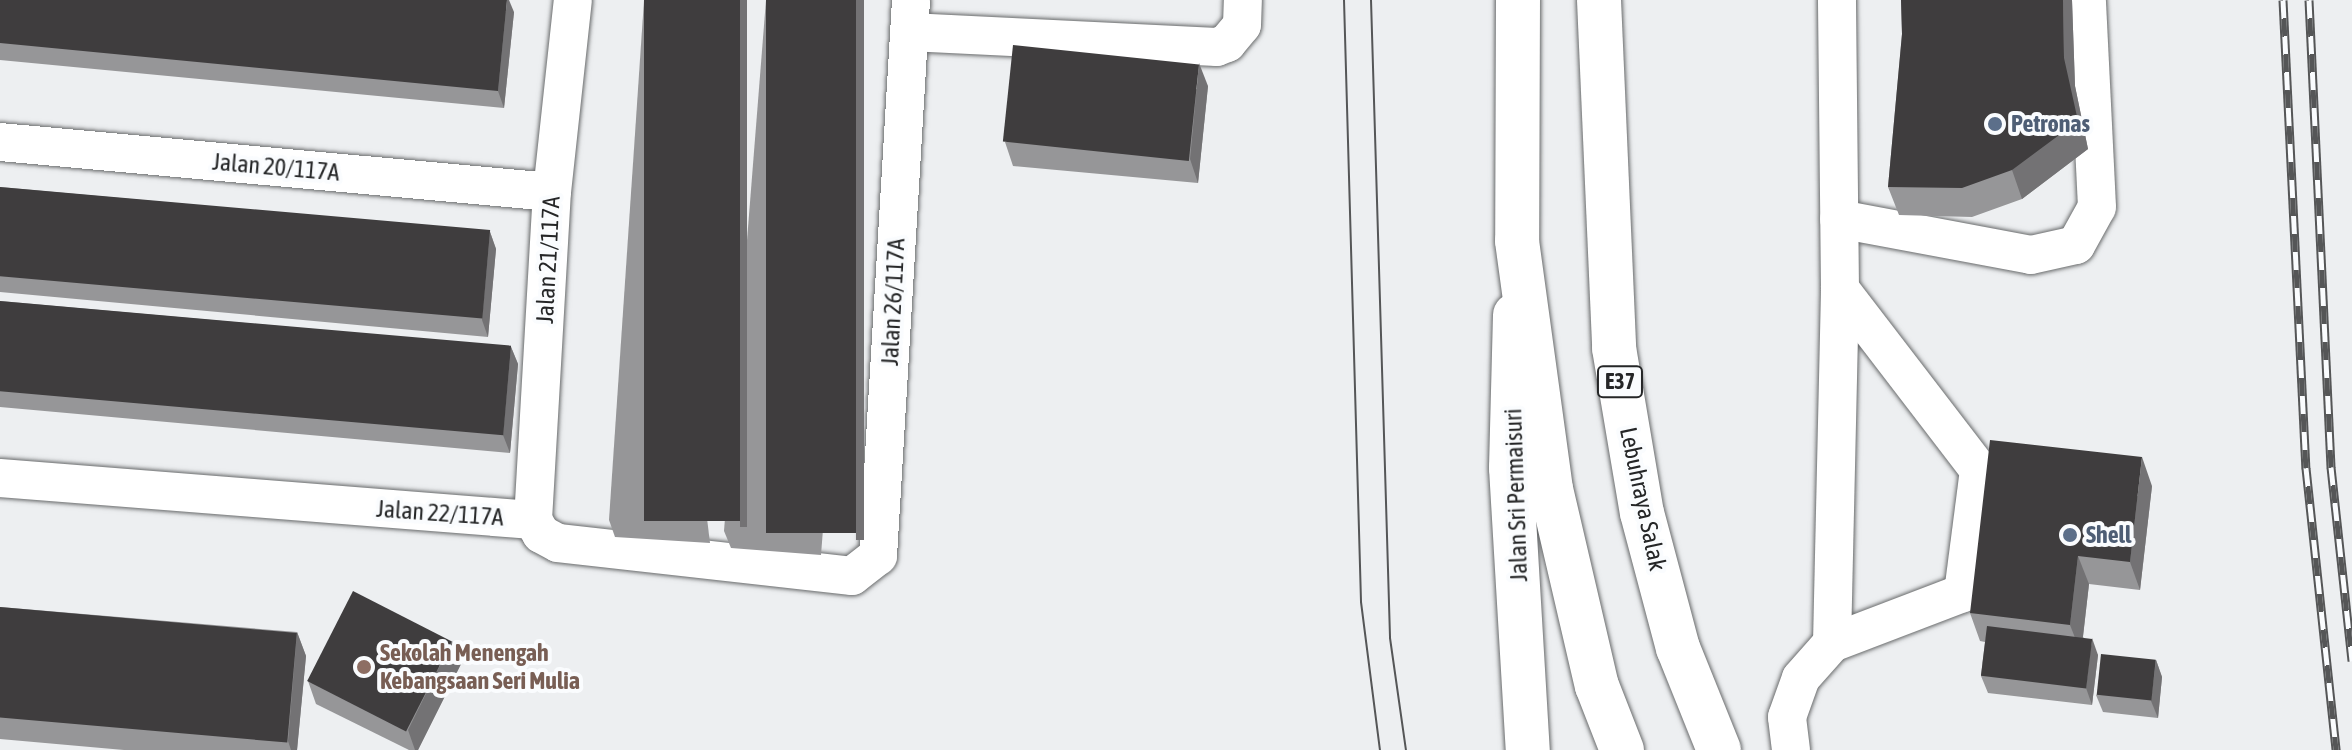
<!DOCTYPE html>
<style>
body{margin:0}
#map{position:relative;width:2352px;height:750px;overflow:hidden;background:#edeff1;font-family:"Asap Condensed",sans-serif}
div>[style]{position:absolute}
.roads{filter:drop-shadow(0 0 2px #696b6c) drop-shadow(0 0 2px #696b6c)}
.minor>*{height:38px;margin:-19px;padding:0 19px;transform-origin:19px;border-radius:19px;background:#fff}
.major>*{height:44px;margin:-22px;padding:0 22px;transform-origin:22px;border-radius:22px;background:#fff}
.highway>*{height:44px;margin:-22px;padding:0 22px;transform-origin:22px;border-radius:22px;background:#fff}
.tram>*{height:2px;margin:-1px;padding:0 1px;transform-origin:1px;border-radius:1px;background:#555657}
.rail>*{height:9px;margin-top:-4.5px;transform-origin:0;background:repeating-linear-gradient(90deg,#fafcfe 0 18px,#555657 0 36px);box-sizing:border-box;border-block:2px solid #555657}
.wall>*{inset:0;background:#969698}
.shaded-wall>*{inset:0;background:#737274;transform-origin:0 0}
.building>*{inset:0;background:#3f3d3e;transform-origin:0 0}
.dots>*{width:22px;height:22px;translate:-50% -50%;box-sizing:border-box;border:4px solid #fafcfe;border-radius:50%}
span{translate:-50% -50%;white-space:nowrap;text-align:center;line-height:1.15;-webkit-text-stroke:8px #fafcfe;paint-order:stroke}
.shield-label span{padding:2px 6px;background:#fafcfe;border:2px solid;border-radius:6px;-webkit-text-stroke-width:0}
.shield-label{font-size:22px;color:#252627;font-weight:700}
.service-label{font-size:24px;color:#4e5e75;font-weight:700}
.left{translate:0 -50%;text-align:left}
.street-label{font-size:24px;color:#252627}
.education-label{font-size:24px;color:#785e54;font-weight:700}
</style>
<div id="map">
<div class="roads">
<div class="minor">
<i style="left:909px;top:32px;width:308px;rotate:2.8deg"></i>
<i style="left:1217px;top:47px;width:11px;rotate:-22deg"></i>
<i style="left:1227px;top:43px;width:23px;rotate:-50deg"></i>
<i style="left:1242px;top:25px;width:25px;rotate:-88deg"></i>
<i style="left:0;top:142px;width:554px;rotate:5.18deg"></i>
<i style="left:1839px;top:219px;width:195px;rotate:10.6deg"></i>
<i style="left:2031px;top:255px;width:46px;rotate:-12.5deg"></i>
<i style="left:2076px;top:245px;width:43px;rotate:-61.1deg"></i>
<i style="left:2097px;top:207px;width:207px;rotate:-92.8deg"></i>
<i style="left:0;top:478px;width:535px;rotate:4.51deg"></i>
<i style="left:533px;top:520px;width:16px;rotate:60deg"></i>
<i style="left:541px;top:534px;width:19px;rotate:28deg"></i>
<i style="left:558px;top:543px;width:296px;rotate:6.4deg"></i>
<i style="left:852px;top:576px;width:33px;rotate:-38deg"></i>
<i style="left:878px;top:556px;width:557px;rotate:-86.6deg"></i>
<i style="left:533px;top:520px;width:329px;rotate:-86.7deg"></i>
<i style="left:552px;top:192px;width:193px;rotate:-83.8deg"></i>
<i style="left:1832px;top:643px;width:354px;rotate:-88.7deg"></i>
<i style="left:1840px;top:289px;width:289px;rotate:-90.6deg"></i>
<i style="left:1791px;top:750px;width:33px;rotate:-97deg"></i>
<i style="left:1787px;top:717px;width:41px;rotate:-70.3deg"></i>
<i style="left:1801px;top:678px;width:47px;rotate:-48.5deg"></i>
<i style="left:1832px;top:643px;width:140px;rotate:-20.9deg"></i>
<i style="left:1963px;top:593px;width:124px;rotate:-82.6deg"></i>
<i style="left:1979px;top:470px;width:228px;rotate:-127.5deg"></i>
</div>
<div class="major">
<i style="left:1515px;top:315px;width:153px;rotate:91.5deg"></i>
<i style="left:1511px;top:468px;width:283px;rotate:86.6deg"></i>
</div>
<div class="highway">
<i style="left:1518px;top:0;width:241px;rotate:90.2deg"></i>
<i style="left:1517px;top:241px;width:250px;rotate:82.2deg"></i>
<i style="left:1551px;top:489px;width:202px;rotate:76.9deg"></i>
<i style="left:1597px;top:686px;width:69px;rotate:68.7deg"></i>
<i style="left:1599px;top:0;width:348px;rotate:87.5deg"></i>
<i style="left:1614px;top:348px;width:167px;rotate:80.4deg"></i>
<i style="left:1642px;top:513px;width:140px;rotate:75.1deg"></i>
<i style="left:1678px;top:648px;width:110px;rotate:68.1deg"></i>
</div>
</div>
<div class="tram">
<i style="left:1344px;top:0;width:602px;rotate:88.38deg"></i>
<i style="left:1361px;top:602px;width:149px;rotate:82.7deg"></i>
<i style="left:1371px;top:0;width:638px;rotate:88.29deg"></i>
<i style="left:1390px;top:638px;width:113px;rotate:81.9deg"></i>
</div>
<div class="rail">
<i style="left:2283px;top:0;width:469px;rotate:87.2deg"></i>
<i style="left:2306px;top:468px;width:284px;rotate:83.9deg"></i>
<i style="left:2309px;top:0;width:468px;rotate:87.3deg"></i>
<i style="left:2331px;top:467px;width:195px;rotate:83.8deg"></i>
</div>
<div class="wall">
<i style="clip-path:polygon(0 0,514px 12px,504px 108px,0 60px)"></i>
<i style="clip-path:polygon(644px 0,710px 543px,615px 537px,609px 520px)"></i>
<i style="clip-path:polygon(766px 0,864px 0,821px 555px,731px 548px,724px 531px)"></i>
<i style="clip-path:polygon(1901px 0,2072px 0,2075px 86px,2088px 149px,2022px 199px,1972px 217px,1899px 215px,1888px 187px,1902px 34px)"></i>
<i style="clip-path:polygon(1208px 86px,1198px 183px,1013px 166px,1005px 142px)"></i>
<i style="clip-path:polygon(0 187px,490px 232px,496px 249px,488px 337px,0 292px)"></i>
<i style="clip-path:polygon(0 301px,511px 347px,518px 364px,510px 453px,0 407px)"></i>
<i style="clip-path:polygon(2152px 486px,2140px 590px,2089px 584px,2083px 637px,2098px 655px,2092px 705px,1988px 693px,1981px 676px,1985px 642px,1980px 641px,1970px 613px)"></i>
<i style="clip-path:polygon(0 607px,297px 632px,306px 656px,297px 750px,124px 750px,0 739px)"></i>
<i style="clip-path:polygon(2156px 660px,2162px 677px,2158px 718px,2103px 712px,2096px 695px)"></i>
<i style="clip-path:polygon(461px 664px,418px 750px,409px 750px,316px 704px,308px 681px)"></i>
</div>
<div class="shaded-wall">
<i style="clip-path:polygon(507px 0,509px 0,514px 12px,504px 108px,498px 91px)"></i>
<i style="left:740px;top:0;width:7px;height:527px"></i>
<i style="left:856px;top:0;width:8px;height:540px"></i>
<i style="clip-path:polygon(2063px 0,2072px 0,2075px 86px,2088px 149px,2022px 199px,2012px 170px,2064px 58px)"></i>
<i style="clip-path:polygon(1199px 63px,1208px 86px,1198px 183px,1190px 159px)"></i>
<i style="clip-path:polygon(490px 232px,496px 249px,488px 337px,482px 320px)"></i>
<i style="clip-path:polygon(511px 347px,518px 364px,510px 453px,503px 435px)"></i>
<i style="clip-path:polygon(2142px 457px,2152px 486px,2140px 590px,2130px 562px)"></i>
<i style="clip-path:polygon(2078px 556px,2089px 584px,2081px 653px,2070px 625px)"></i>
<i style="clip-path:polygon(297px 632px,306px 656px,297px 750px,291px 750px,288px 741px)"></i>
<i style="clip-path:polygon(2092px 638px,2098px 655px,2092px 705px,2086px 688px)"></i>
<i style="clip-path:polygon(452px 641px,461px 664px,418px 750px,415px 750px,408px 730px)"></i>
<i style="clip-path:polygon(2156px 660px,2162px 677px,2158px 718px,2151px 701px)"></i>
</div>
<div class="building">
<i style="clip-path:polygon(0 0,507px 0,498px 91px,0 43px)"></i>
<i style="left:644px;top:0;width:96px;height:521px"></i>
<i style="left:766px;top:0;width:90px;height:533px"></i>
<i style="clip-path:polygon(1901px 0,2063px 0,2064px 58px,2078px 121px,2012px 170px,1962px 188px,1888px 187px,1902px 34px)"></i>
<i style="left:1013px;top:45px;width:187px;height:97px;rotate:6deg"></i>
<i style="left:0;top:187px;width:492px;height:89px;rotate:5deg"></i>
<i style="left:0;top:301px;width:513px;height:90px;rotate:5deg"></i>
<i style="clip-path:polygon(1990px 440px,2142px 457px,2130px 562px,2078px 556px,2070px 625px,1970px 613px)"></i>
<i style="left:353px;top:591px;width:111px;height:101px;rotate:27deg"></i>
<i style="left:0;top:607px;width:298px;height:110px;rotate:5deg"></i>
<i style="left:1987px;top:626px;width:106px;height:50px;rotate:7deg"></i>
<i style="left:2101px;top:654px;width:55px;height:41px;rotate:6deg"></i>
</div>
<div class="dots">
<i style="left:1995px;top:124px;background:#5c6f8a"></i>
<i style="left:2070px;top:535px;background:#5c6f8a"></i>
<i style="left:364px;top:667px;background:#8d6e63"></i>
</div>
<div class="shield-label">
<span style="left:1620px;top:382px">E37</span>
</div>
<div class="service-label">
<span class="left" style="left:2011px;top:124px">Petronas</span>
<span class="left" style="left:2086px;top:535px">Shell</span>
</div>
<div class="street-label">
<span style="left:276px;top:167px;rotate:5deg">Jalan 20/117A</span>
<span style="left:548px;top:260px;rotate:-87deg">Jalan 21/117A</span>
<span style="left:893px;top:302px;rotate:-87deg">Jalan 26/117A</span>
<span style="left:1516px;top:495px;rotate:-92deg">Jalan Sri Permaisuri</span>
<span style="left:1643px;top:499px;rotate:78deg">Lebuhraya Salak</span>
<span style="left:440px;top:513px;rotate:4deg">Jalan 22/117A</span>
</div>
<div class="education-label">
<span class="left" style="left:380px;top:667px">Sekolah Menengah<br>Kebangsaan Seri Mulia</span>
</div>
</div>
